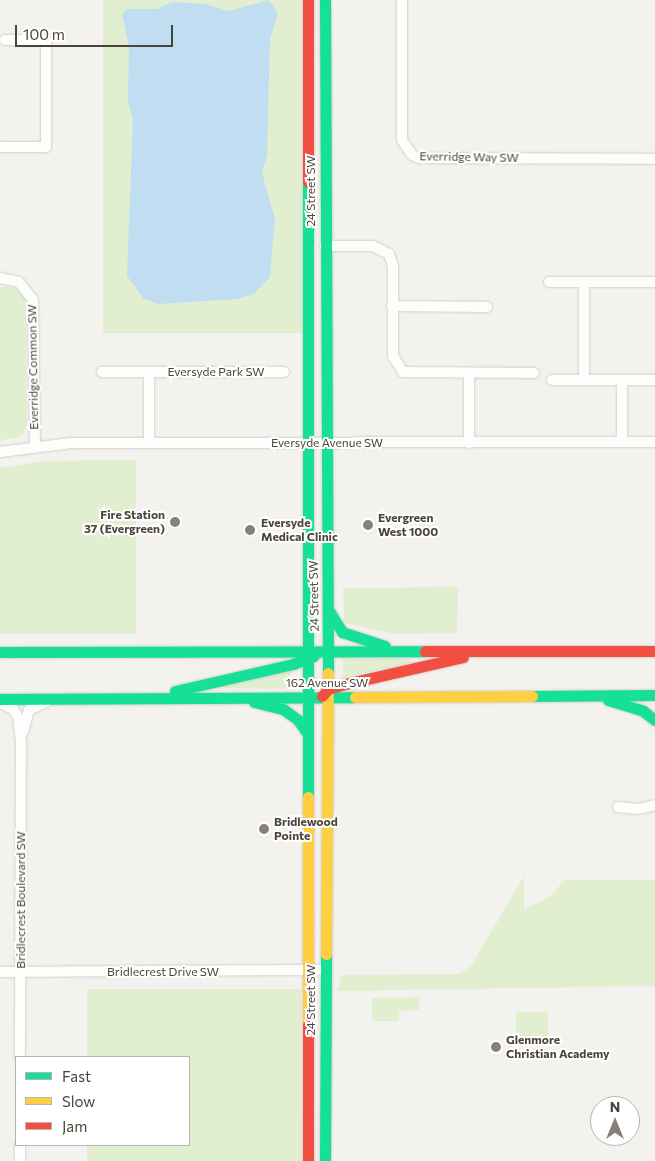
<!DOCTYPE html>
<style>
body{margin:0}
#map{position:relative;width:655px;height:1161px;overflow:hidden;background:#f4f2ee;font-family:Commissioner,sans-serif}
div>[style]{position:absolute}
.green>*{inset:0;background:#e1eecf;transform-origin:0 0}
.water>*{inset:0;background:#c0ddf1}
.roads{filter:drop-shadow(0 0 1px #d2d0cb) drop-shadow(0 0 1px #d2d0cb)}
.street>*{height:10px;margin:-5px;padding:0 5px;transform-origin:5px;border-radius:5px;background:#fdfdfc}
.fast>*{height:11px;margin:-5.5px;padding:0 5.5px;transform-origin:5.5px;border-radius:5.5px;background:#16e098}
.slow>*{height:11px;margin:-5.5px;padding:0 5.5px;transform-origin:5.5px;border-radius:5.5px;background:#ffcf43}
.jam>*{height:11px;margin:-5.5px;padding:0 5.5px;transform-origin:5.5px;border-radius:5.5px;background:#f24e42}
.dots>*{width:14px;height:14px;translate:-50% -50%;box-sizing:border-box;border:2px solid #fff;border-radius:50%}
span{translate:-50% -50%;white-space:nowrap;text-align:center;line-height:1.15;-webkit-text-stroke:4px #fff;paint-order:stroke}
.street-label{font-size:12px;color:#4b4439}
.poi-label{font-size:12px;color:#4b4439;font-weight:700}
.right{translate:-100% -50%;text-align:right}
.left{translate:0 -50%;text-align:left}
.legend{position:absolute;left:15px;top:1056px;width:175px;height:90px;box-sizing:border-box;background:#fff;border:1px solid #b7b4b0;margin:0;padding:6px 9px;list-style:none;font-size:15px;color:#4b4439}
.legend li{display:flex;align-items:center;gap:10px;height:25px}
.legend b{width:25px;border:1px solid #b7b4b0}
.north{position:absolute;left:590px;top:1096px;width:50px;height:50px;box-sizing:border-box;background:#fff;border:1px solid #b7b4b0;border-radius:50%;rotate:0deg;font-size:14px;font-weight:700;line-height:20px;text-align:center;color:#4b4439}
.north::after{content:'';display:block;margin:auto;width:18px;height:22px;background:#868178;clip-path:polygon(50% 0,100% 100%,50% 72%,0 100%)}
.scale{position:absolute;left:15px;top:25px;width:158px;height:22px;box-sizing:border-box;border:2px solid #4b4439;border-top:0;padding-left:6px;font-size:15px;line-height:18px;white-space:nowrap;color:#4b4439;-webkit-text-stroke:4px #fff;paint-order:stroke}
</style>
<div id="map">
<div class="green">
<i style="left:103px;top:0;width:201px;height:333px"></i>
<i style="clip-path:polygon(0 287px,11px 287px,26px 295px,27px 426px,22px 436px,0 441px)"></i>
<i style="clip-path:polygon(136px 460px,136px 634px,0 634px,0 468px,44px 461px)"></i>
<i style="clip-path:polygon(458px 587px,457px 633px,396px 634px,344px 623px,343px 588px)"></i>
<i style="clip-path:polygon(343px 658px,410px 659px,411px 663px,343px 678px)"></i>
<i style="clip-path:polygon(289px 670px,292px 671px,291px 689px,219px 688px)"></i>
<i style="clip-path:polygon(524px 876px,524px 909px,549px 897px,565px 880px,655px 880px,655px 986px,337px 991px,341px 975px,459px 974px,471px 966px)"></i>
<i style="clip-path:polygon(87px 989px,301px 989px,302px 1161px,87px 1161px,87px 1145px,189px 1145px,189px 1057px,87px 1057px)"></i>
<i style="clip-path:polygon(419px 997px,419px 1010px,399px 1011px,399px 1021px,372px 1021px,372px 998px)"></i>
<i style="left:516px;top:1012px;width:32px;height:28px"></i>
</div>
<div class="water">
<i style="clip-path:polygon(269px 0,278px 14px,270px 39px,267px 154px,262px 173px,275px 219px,270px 277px,255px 293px,238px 299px,158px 304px,144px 299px,127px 276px,133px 120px,128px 101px,129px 46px,122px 14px,127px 9px,157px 9px,172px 2px,205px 4px,229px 11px)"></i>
</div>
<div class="roads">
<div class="street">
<i style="left:402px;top:0;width:140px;rotate:90deg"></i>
<i style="left:402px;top:140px;width:18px;rotate:56deg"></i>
<i style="left:412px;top:155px;width:9px;rotate:21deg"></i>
<i style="left:420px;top:158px;width:235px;rotate:0.2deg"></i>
<i style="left:0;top:147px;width:46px"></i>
<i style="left:46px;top:147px;width:107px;rotate:-90deg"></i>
<i style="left:46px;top:40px;width:41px;rotate:180deg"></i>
<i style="left:325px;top:246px;width:48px"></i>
<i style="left:373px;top:246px;width:18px;rotate:27deg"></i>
<i style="left:389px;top:254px;width:13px;rotate:72deg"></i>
<i style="left:393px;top:266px;width:90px;rotate:90deg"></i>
<i style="left:393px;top:356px;width:19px;rotate:58deg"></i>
<i style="left:403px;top:372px;width:131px;rotate:0.4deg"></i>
<i style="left:0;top:278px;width:19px;rotate:12deg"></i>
<i style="left:19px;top:282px;width:23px;rotate:52deg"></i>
<i style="left:33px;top:300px;width:145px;rotate:89.2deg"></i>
<i style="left:549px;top:282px;width:106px"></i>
<i style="left:584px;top:282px;width:98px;rotate:90deg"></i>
<i style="left:392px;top:306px;width:95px;rotate:0.6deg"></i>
<i style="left:102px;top:372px;width:47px"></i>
<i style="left:469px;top:373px;width:70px;rotate:90deg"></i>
<i style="left:552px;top:380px;width:103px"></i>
<i style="left:622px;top:380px;width:62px;rotate:90deg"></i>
<i style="left:149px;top:443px;width:71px;rotate:-90deg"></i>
<i style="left:149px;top:372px;width:135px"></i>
<i style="left:0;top:452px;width:72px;rotate:-7.2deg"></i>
<i style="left:71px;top:443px;width:584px;rotate:-0.1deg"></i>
<i style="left:0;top:703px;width:14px;rotate:25deg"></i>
<i style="left:13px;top:709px;width:9px;rotate:58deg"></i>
<i style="left:18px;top:717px;width:26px;rotate:83deg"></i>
<i style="left:21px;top:743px;width:314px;rotate:90.2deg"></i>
<i style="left:23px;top:732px;width:23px;rotate:-75deg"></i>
<i style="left:29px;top:710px;width:19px;rotate:-25deg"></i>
<i style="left:618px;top:807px;width:20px;rotate:6deg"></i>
<i style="left:638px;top:809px;width:17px;rotate:-13deg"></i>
<i style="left:0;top:972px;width:325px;rotate:-0.4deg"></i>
<i style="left:20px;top:1161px;width:16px;rotate:-90deg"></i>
</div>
<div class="fast">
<i style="left:325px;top:0;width:673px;rotate:89.74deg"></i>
<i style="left:308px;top:182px;width:615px;rotate:90deg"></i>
<i style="left:329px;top:611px;width:25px;rotate:58deg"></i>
<i style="left:342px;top:632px;width:45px;rotate:18deg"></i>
<i style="left:0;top:652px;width:425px;rotate:-0.1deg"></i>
<i style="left:175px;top:691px;width:121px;rotate:-12.9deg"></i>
<i style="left:293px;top:664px;width:22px;rotate:-21deg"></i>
<i style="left:532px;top:696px;width:123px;rotate:-0.5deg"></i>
<i style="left:0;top:699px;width:355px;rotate:-0.3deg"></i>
<i style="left:608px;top:700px;width:37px;rotate:17deg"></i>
<i style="left:643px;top:711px;width:15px;rotate:37deg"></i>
<i style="left:254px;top:702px;width:30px;rotate:14deg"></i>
<i style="left:283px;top:709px;width:19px;rotate:36deg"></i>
<i style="left:298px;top:720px;width:16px;rotate:55deg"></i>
<i style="left:325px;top:1161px;width:207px;rotate:-89.7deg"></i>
</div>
<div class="slow">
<i style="left:355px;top:697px;width:177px;rotate:-0.3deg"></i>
<i style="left:308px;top:797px;width:228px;rotate:90deg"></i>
<i style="left:326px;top:954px;width:281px;rotate:-89.6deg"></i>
</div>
<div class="jam">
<i style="left:308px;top:0;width:182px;rotate:90deg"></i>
<i style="left:425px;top:651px;width:230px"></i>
<i style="left:322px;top:696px;width:9px;rotate:-49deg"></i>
<i style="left:328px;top:689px;width:14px;rotate:-17deg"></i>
<i style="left:341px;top:685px;width:125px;rotate:-12.9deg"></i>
<i style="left:308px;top:1025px;width:136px;rotate:90deg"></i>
</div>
</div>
<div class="dots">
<i style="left:175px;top:522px;background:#868178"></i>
<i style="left:368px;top:525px;background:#868178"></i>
<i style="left:250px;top:530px;background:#868178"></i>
<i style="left:264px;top:829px;background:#868178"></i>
<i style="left:496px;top:1047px;background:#868178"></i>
</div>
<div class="street-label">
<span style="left:469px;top:157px;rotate:1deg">Everridge Way SW</span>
<span style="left:311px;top:191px;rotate:-90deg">24 Street SW</span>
<span style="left:33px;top:367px;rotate:-91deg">Everridge Common SW</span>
<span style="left:216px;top:372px">Eversyde Park SW</span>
<span style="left:327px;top:443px">Eversyde Avenue SW</span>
<span style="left:314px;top:596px;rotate:-91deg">24 Street SW</span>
<span style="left:327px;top:683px">162 Avenue SW</span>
<span style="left:21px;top:900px;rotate:-90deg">Bridlecrest Boulevard SW</span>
<span style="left:163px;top:972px">Bridlecrest Drive SW</span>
<span style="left:311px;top:1000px;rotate:-90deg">24 Street SW</span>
</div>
<div class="poi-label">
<span class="right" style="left:165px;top:522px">Fire Station<br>37 (Evergreen)</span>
<span class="left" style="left:378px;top:525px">Evergreen<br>West 1000</span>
<span class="left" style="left:261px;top:530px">Eversyde<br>Medical Clinic</span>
<span class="left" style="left:274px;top:829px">Bridlewood<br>Pointe</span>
<span class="left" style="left:506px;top:1047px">Glenmore<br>Christian Academy</span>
</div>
<ul class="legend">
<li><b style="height:6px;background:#16e098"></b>Fast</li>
<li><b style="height:6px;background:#ffcf43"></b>Slow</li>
<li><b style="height:6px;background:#f24e42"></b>Jam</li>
</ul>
<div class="north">N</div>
<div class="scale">100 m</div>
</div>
